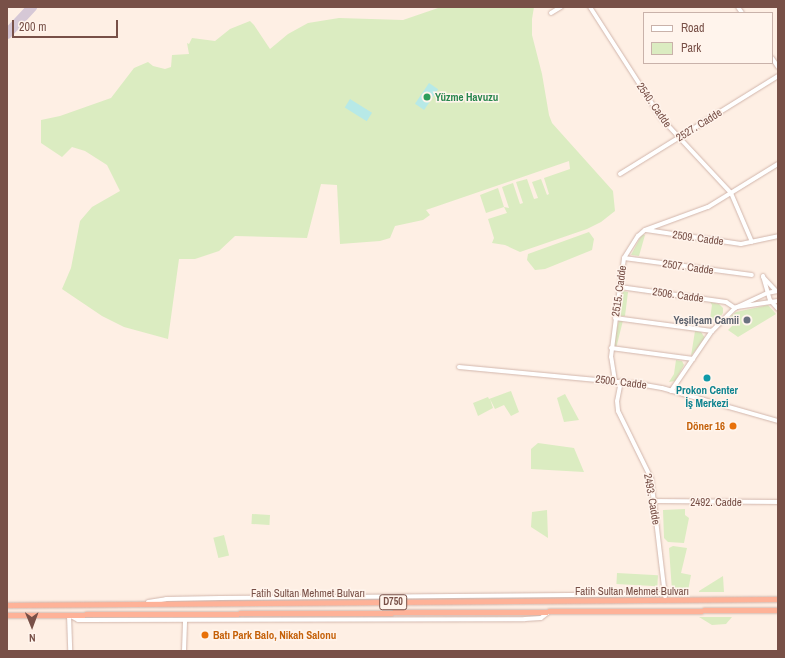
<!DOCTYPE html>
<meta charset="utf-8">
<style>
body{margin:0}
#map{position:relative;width:785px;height:658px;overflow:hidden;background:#feefe4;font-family:"Archivo Narrow",sans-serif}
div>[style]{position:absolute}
.green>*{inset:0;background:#dbecc1;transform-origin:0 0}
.water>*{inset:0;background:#b7e9e7;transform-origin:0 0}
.taxiway>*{height:10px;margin:-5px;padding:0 5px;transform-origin:5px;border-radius:5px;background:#d6c8d6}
.roads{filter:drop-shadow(0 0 1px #d2b6ac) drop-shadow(0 0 1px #d2b6ac)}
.tertiary>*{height:4px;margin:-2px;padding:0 2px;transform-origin:2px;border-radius:2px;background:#fff}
.trunk>*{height:5px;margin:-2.5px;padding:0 2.5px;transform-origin:2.5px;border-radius:2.5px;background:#feb298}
.dots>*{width:11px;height:11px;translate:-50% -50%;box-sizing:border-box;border:2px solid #fff4ec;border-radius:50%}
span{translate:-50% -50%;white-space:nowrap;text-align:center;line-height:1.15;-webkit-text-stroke:3px #fff4ec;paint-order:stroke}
.shield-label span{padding:1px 3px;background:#fff4ec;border:1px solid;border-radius:3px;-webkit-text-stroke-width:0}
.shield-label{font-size:10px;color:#785047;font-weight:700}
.leisure-label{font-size:11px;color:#27864d;font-weight:700}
.left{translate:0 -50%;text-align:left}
.street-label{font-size:11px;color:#785047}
.worship-label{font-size:11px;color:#5b616d;font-weight:700}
.right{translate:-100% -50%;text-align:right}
.culture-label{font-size:11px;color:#0d838f;font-weight:700}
.food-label{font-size:11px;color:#c56008;font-weight:700}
.frame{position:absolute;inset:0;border:8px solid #785047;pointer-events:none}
.legend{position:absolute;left:643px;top:12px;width:130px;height:52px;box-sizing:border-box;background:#fff4ec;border:1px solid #c9b2aa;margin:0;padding:5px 7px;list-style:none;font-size:12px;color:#785047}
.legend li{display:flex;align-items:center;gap:8px;height:20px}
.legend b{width:20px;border:1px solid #c9b2aa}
.north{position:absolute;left:12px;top:606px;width:40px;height:40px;-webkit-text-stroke:3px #fff4ec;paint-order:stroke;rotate:179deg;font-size:11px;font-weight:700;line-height:16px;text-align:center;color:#785047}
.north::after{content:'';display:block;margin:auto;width:14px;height:18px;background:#785047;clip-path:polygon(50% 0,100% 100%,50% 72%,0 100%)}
.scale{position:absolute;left:12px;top:20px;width:106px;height:18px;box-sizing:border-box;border:2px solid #785047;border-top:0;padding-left:5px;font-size:12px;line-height:14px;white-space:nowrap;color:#785047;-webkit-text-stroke:3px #fff4ec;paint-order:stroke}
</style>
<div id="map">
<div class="green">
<i style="clip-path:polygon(441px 7px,534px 7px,532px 19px,532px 35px,542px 74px,549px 115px,552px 123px,613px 191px,615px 211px,601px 222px,587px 229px,520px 252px,505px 245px,492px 243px,494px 238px,488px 219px,507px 213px,504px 207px,486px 213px,480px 195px,498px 188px,504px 207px,509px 208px,502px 187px,513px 183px,520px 204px,523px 203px,516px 182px,527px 179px,534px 199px,538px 198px,532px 182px,541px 179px,547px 195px,549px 194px,544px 178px,570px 169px,569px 161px,426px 210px,430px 215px,423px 220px,395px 226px,390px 238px,380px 241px,340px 244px,337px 185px,321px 184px,307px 238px,235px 236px,219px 251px,195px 259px,179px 259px,168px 339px,124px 327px,102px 316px,62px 289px,71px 268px,80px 221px,92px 207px,120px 191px,107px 165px,85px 151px,72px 147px,62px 157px,41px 143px,41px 120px,60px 116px,111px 98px,134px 68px,148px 62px,153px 66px,165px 69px,171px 67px,172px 55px,189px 54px,187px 43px,189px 44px,192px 38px,215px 41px,230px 29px,250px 21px,254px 25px,270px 49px,288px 34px,308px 23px,339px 18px,403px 20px)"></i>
<i style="clip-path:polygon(589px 232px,594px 239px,592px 250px,545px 269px,535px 270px,527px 260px,528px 254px)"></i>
<i style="clip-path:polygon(642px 234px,645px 235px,639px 256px,631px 255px)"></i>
<i style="clip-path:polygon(623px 291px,628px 292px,625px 316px,619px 316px)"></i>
<i style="clip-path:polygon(710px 302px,719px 304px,723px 308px,723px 313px,717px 321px,710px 319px,712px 305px)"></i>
<i style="clip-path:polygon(768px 305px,776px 314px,738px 337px,728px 330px,733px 325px,727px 319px,736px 312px)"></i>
<i style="left:619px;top:320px;width:4px;height:26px;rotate:14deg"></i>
<i style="clip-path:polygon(695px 331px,701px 332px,705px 338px,691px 356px)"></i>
<i style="clip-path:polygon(676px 360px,682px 361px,684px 365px,675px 381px,669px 382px,674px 374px)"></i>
<i style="clip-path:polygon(511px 391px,519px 412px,511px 416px,504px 405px,495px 409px,490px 399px,493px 408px,478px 416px,473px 403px,488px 397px,489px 399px)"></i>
<i style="clip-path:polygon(565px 394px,579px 420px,564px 422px,557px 398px)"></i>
<i style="clip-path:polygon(538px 443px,574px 448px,584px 472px,531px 469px,531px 449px)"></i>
<i style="clip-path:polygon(685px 509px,685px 515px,689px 518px,684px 543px,668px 542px,664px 538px,663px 510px)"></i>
<i style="clip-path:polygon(547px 510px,548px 538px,531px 527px,532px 512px)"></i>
<i style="left:252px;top:514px;width:18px;height:10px;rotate:3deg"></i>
<i style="left:224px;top:535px;width:21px;height:11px;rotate:76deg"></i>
<i style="clip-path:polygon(673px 546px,687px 548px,681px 573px,691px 575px,688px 591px,672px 591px,669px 548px)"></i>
<i style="left:617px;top:573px;width:41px;height:11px;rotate:3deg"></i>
<i style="clip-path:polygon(723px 576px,724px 592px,699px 592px,699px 591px)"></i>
<i style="clip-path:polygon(699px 617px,732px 617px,726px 624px,712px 625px)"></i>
</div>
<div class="water">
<i style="left:429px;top:83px;width:11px;height:25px;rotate:34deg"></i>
<i style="left:350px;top:99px;width:26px;height:10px;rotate:32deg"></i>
</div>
<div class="taxiway">
<i style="left:7px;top:34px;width:37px;rotate:-47deg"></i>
</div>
<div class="roads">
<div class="tertiary">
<i style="left:590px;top:7px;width:133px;rotate:57.3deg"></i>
<i style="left:662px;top:119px;width:101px;rotate:47deg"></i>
<i style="left:731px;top:193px;width:53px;rotate:66.8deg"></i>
<i style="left:738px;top:7px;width:7px;rotate:56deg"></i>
<i style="left:551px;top:13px;width:12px;rotate:-31deg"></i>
<i style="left:772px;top:58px;width:11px;rotate:56deg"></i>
<i style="left:620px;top:174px;width:186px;rotate:-31.8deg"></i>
<i style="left:646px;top:230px;width:96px;rotate:8.4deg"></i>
<i style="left:741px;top:244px;width:38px;rotate:-12deg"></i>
<i style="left:624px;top:258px;width:129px;rotate:7.6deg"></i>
<i style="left:763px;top:276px;width:25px;rotate:74deg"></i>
<i style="left:770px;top:300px;width:12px;rotate:48deg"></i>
<i style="left:763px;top:277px;width:19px;rotate:47deg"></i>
<i style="left:620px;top:287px;width:107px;rotate:8.1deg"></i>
<i style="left:726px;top:302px;width:11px;rotate:34deg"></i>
<i style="left:737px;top:307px;width:41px;rotate:-8.3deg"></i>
<i style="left:615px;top:318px;width:98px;rotate:7.6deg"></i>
<i style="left:611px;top:348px;width:83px;rotate:7.6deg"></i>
<i style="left:459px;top:367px;width:181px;rotate:5.4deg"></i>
<i style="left:639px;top:384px;width:23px;rotate:10deg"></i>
<i style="left:662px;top:388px;width:121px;rotate:15.9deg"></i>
<i style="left:615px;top:381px;width:24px;rotate:-99deg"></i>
<i style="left:611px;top:357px;width:71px;rotate:-82.7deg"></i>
<i style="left:620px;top:287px;width:29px;rotate:-82deg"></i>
<i style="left:624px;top:258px;width:26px;rotate:-58deg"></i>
<i style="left:638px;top:236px;width:9px;rotate:-41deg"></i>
<i style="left:645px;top:230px;width:67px;rotate:-20.1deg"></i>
<i style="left:708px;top:207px;width:82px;rotate:-31.6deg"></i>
<i style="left:621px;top:381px;width:20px;rotate:101deg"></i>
<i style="left:617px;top:401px;width:10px;rotate:84deg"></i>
<i style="left:618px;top:411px;width:75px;rotate:63.8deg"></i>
<i style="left:651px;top:478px;width:119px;rotate:83.2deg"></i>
<i style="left:671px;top:391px;width:73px;rotate:-55.7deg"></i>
<i style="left:712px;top:331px;width:33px;rotate:-45deg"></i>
<i style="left:735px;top:308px;width:35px;rotate:-25deg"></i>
<i style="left:767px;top:293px;width:11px;rotate:-10deg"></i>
<i style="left:654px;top:501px;width:124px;rotate:0.5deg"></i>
<i style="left:148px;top:602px;width:18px;rotate:-9deg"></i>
<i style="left:166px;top:599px;width:54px;rotate:-1.1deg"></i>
<i style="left:220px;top:598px;width:445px;rotate:-0.5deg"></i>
<i style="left:69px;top:615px;width:10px;rotate:29deg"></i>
<i style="left:78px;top:620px;width:447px;rotate:-0.1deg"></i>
<i style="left:525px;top:619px;width:16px;rotate:-4deg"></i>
<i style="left:541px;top:618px;width:11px;rotate:-38deg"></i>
<i style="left:69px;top:615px;width:36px;rotate:88deg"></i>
<i style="left:184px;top:651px;width:31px;rotate:-88deg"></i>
</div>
<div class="trunk">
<i style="left:7px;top:605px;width:771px;rotate:-0.45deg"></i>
<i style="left:7px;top:615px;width:771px;rotate:-0.37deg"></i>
</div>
</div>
<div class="dots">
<i style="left:427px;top:97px;background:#2e9e5b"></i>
<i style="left:747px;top:320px;background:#6b7280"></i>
<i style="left:707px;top:378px;background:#0f9aa8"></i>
<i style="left:733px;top:426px;background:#e8710a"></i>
<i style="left:205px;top:635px;background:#e8710a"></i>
</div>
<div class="shield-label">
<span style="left:393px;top:602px">D750</span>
</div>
<div class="leisure-label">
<span class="left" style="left:435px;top:97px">Yüzme Havuzu</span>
</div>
<div class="street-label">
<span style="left:654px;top:105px;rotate:55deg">2540. Cadde</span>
<span style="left:699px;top:125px;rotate:-32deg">2527. Cadde</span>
<span style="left:698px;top:238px;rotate:8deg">2509. Cadde</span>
<span style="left:688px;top:267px;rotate:8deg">2507. Cadde</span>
<span style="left:619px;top:291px;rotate:-82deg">2515. Cadde</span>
<span style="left:678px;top:295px;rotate:8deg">2506. Cadde</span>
<span style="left:621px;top:382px;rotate:7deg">2500. Cadde</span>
<span style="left:652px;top:499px;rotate:80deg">2493. Cadde</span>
<span style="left:716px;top:502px">2492. Cadde</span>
<span style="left:632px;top:591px">Fatih Sultan Mehmet Bulvarı</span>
<span style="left:308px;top:593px">Fatih Sultan Mehmet Bulvarı</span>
</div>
<div class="worship-label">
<span class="right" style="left:739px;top:320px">Yeşilçam Camii</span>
</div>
<div class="culture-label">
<span style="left:707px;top:397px">Prokon Center<br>İş Merkezi</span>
</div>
<div class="food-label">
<span class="right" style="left:725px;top:426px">Döner 16</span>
<span class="left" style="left:213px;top:635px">Batı Park Balo, Nikah Salonu</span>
</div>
<div class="frame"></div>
<ul class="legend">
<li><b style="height:5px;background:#fff"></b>Road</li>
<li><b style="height:11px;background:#dbecc1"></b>Park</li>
</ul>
<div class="north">N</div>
<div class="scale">200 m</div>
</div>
